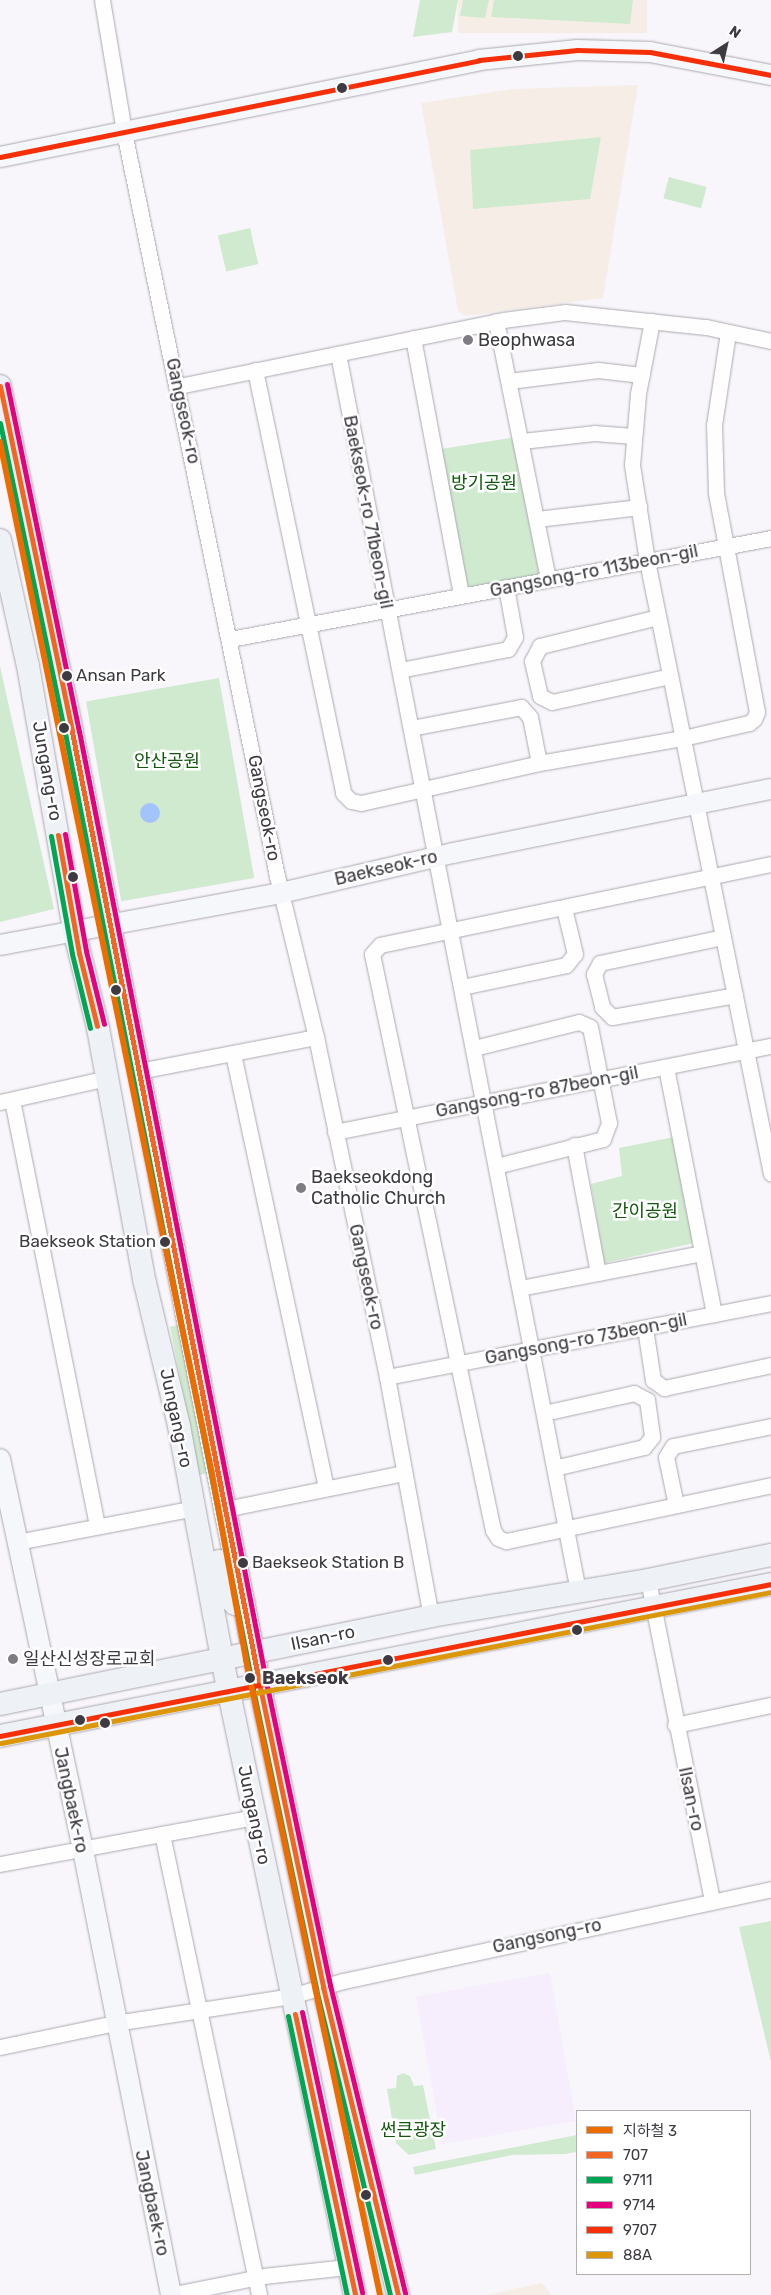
<!DOCTYPE html>
<meta charset="utf-8">
<style>
body{margin:0}
#map{position:relative;width:771px;height:2295px;overflow:hidden;background:#f8f5fb;font-family:Rubik,"Noto Sans KR",sans-serif}
div>[style]{position:absolute}
.built>*{inset:0;background:#f6eefd;transform-origin:0 0}
.education>*{inset:0;background:#f6eee6;transform-origin:0 0}
.green>*{inset:0;background:#d0eacf;transform-origin:0 0}
.water>*{inset:0;background:#a3c3fd}
.round{border-radius:50%}
.roads{filter:drop-shadow(0 0 1px #aca9af) drop-shadow(0 0 1px #aca9af)}
.street>*{height:15px;margin:-7.5px;padding:0 7.5px;transform-origin:7.5px;border-radius:7.5px;background:#fefefe}
.secondary>*{height:20px;margin:-10px;padding:0 10px;transform-origin:10px;border-radius:10px;background:#f6f7fa}
.primary>*{height:22px;margin:-11px;padding:0 11px;transform-origin:11px;border-radius:11px;background:#eef1f6}
.bus-1>*{height:5px;margin:-2.5px;padding:0 2.5px;transform-origin:2.5px;border-radius:2.5px;background:#f26522}
.bus-2>*{height:5px;margin:-2.5px;padding:0 2.5px;transform-origin:2.5px;border-radius:2.5px;background:#00a651}
.bus-3>*{height:5px;margin:-2.5px;padding:0 2.5px;transform-origin:2.5px;border-radius:2.5px;background:#e5007d}
.bus-4>*{height:5px;margin:-2.5px;padding:0 2.5px;transform-origin:2.5px;border-radius:2.5px;background:#f72f08}
.bus-5>*{height:5px;margin:-2.5px;padding:0 2.5px;transform-origin:2.5px;border-radius:2.5px;background:#db960a}
.metro-1>*{height:6px;margin:-3px;padding:0 3px;transform-origin:3px;border-radius:3px;background:#ed6c00}
.dots>*{width:14px;height:14px;translate:-50% -50%;box-sizing:border-box;border:2px solid #fff;border-radius:50%}
span{translate:-50% -50%;white-space:nowrap;text-align:center;line-height:1.15;-webkit-text-stroke:5px #fff;paint-order:stroke}
.bus-label{font-size:17px;color:#3e3a42}
.left{translate:0 -50%;text-align:left}
.right{translate:-100% -50%;text-align:right}
.poi-label{font-size:18px;color:#3e3a42}
.street-label{font-size:18px;color:#3e3a42}
.park-label{font-size:18px;color:#12590e}
.stop-label{font-size:18px;color:#3e3a42;font-weight:700}
.legend{position:absolute;left:576px;top:2110px;width:175px;height:165px;box-sizing:border-box;background:#fff;border:1px solid #b2b0b3;margin:0;padding:6px 9px;list-style:none;font-size:15px;color:#3e3a42}
.legend li{display:flex;align-items:center;gap:10px;height:25px}
.legend b{width:25px;border:1px solid #b2b0b3}
.north{position:absolute;left:701px;top:20px;width:50px;height:50px;-webkit-text-stroke:4px #fff;paint-order:stroke;rotate:35deg;font-size:14px;font-weight:700;line-height:20px;text-align:center;color:#3e3a42}
.north::after{content:'';display:block;margin:auto;width:18px;height:22px;background:#3e3a42;clip-path:polygon(50% 0,100% 100%,50% 72%,0 100%)}
</style>
<div id="map">
<div class="built">
<i style="left:550px;top:1973px;width:150px;height:136px;rotate:80deg"></i>
</div>
<div class="education">
<i style="left:458px;top:0;width:189px;height:33px"></i>
<i style="clip-path:polygon(638px 85px,603px 298px,465px 316px,458px 311px,421px 103px,513px 89px)"></i>
<i style="clip-path:polygon(542px 2283px,552px 2295px,487px 2295px)"></i>
</div>
<div class="green">
<i style="clip-path:polygon(420px 0,458px 0,452px 32px,413px 37px)"></i>
<i style="clip-path:polygon(463px 0,489px 0,485px 18px,460px 16px)"></i>
<i style="clip-path:polygon(494px 0,633px 0,630px 24px,491px 17px)"></i>
<i style="clip-path:polygon(601px 137px,590px 199px,473px 209px,470px 150px)"></i>
<i style="left:669px;top:177px;width:39px;height:22px;rotate:15deg"></i>
<i style="left:250px;top:228px;width:37px;height:33px;rotate:77deg"></i>
<i style="left:517px;top:437px;width:141px;height:80px;rotate:81deg"></i>
<i style="clip-path:polygon(0 666px,54px 909px,0 922px)"></i>
<i style="left:219px;top:678px;width:203px;height:135px;rotate:80deg"></i>
<i style="clip-path:polygon(674px 1137px,694px 1243px,604px 1263px,591px 1184px,622px 1176px,619px 1148px)"></i>
<i style="left:179px;top:1325px;width:151px;height:9px;rotate:79deg"></i>
<i style="clip-path:polygon(771px 1921px,771px 2062px,739px 1927px)"></i>
<i style="clip-path:polygon(403px 2073px,410px 2076px,414px 2086px,423px 2085px,436px 2149px,409px 2155px,396px 2143px,387px 2089px,396px 2088px,397px 2076px)"></i>
<i style="clip-path:polygon(577px 2135px,577px 2152px,564px 2154px,512px 2155px,415px 2175px,413px 2167px)"></i>
</div>
<div class="water">
<i class="round" style="left:140px;top:803px;width:20px;height:20px"></i>
</div>
<div class="roads">
<div class="street">
<i style="left:102px;top:0;width:134px;rotate:80.5deg"></i>
<i style="left:124px;top:132px;width:760px;rotate:78.38deg"></i>
<i style="left:277px;top:876px;width:166px;rotate:76.4deg"></i>
<i style="left:316px;top:1037px;width:347px;rotate:78.2deg"></i>
<i style="left:387px;top:1377px;width:243px;rotate:79.6deg"></i>
<i style="left:496px;top:321px;width:263px;rotate:78.6deg"></i>
<i style="left:652px;top:321px;width:74px;rotate:100.9deg"></i>
<i style="left:638px;top:394px;width:71px;rotate:94.8deg"></i>
<i style="left:632px;top:465px;width:97px;rotate:81.1deg"></i>
<i style="left:647px;top:561px;width:625px;rotate:78.56deg"></i>
<i style="left:413px;top:338px;width:261px;rotate:79.4deg"></i>
<i style="left:338px;top:354px;width:1260px;rotate:79.02deg"></i>
<i style="left:255px;top:370px;width:432px;rotate:78.2deg"></i>
<i style="left:343px;top:793px;width:11px;rotate:45deg"></i>
<i style="left:351px;top:801px;width:10px;rotate:11deg"></i>
<i style="left:361px;top:803px;width:189px;rotate:-12.6deg"></i>
<i style="left:545px;top:762px;width:140px;rotate:-9.9deg"></i>
<i style="left:683px;top:738px;width:68px;rotate:-12.8deg"></i>
<i style="left:749px;top:723px;width:6px;rotate:-39deg"></i>
<i style="left:754px;top:719px;width:8px;rotate:-67deg"></i>
<i style="left:757px;top:712px;width:224px;rotate:-100.6deg"></i>
<i style="left:716px;top:492px;width:67px;rotate:-91.7deg"></i>
<i style="left:714px;top:425px;width:94px;rotate:-81.4deg"></i>
<i style="left:509px;top:381px;width:90px;rotate:-7deg"></i>
<i style="left:598px;top:370px;width:44px;rotate:6.5deg"></i>
<i style="left:179px;top:386px;width:331px;rotate:-11.5deg"></i>
<i style="left:503px;top:320px;width:63px;rotate:-7.4deg"></i>
<i style="left:565px;top:312px;width:142px;rotate:6.1deg"></i>
<i style="left:706px;top:327px;width:66px;rotate:12.2deg"></i>
<i style="left:522px;top:441px;width:72px;rotate:-6.3deg"></i>
<i style="left:594px;top:433px;width:40px;rotate:4.3deg"></i>
<i style="left:537px;top:519px;width:103px;rotate:-6.7deg"></i>
<i style="left:658px;top:617px;width:122px;rotate:166.2deg"></i>
<i style="left:540px;top:646px;width:17px;rotate:118deg"></i>
<i style="left:532px;top:661px;width:36px;rotate:77deg"></i>
<i style="left:540px;top:696px;width:13px;rotate:27deg"></i>
<i style="left:552px;top:702px;width:121px;rotate:-12.4deg"></i>
<i style="left:230px;top:639px;width:550px;rotate:-10.57deg"></i>
<i style="left:400px;top:670px;width:110px;rotate:-11deg"></i>
<i style="left:508px;top:649px;width:14px;rotate:-60deg"></i>
<i style="left:515px;top:637px;width:51px;rotate:-100.2deg"></i>
<i style="left:411px;top:728px;width:112px;rotate:-10.8deg"></i>
<i style="left:521px;top:707px;width:13px;rotate:48deg"></i>
<i style="left:530px;top:717px;width:47px;rotate:78.9deg"></i>
<i style="left:771px;top:864px;width:399px;rotate:168.3deg"></i>
<i style="left:380px;top:945px;width:12px;rotate:132deg"></i>
<i style="left:372px;top:954px;width:589px;rotate:78.14deg"></i>
<i style="left:493px;top:1530px;width:9px;rotate:58deg"></i>
<i style="left:498px;top:1538px;width:9px;rotate:21deg"></i>
<i style="left:506px;top:1541px;width:271px;rotate:-11.9deg"></i>
<i style="left:723px;top:937px;width:126px;rotate:168.1deg"></i>
<i style="left:600px;top:963px;width:13px;rotate:119deg"></i>
<i style="left:594px;top:974px;width:34px;rotate:76deg"></i>
<i style="left:602px;top:1007px;width:14px;rotate:45deg"></i>
<i style="left:612px;top:1017px;width:125px;rotate:-10.1deg"></i>
<i style="left:462px;top:987px;width:106px;rotate:-11.9deg"></i>
<i style="left:566px;top:965px;width:14px;rotate:-51deg"></i>
<i style="left:575px;top:954px;width:47px;rotate:-103.4deg"></i>
<i style="left:474px;top:1048px;width:108px;rotate:-13.9deg"></i>
<i style="left:579px;top:1022px;width:12px;rotate:24deg"></i>
<i style="left:590px;top:1027px;width:98px;rotate:78.8deg"></i>
<i style="left:609px;top:1123px;width:17px;rotate:111deg"></i>
<i style="left:603px;top:1139px;width:110px;rotate:165.8deg"></i>
<i style="left:233px;top:1054px;width:444px;rotate:77.9deg"></i>
<i style="left:666px;top:1067px;width:252px;rotate:79deg"></i>
<i style="left:139px;top:1071px;width:180px;rotate:-10.9deg"></i>
<i style="left:12px;top:1100px;width:433px;rotate:78.7deg"></i>
<i style="left:0;top:1102px;width:110px;rotate:-12.6deg"></i>
<i style="left:335px;top:1132px;width:444px;rotate:-11.2deg"></i>
<i style="left:574px;top:1145px;width:130px;rotate:79.4deg"></i>
<i style="left:520px;top:1288px;width:185px;rotate:-10.9deg"></i>
<i style="left:645px;top:1328px;width:53px;rotate:81.3deg"></i>
<i style="left:653px;top:1380px;width:14px;rotate:36deg"></i>
<i style="left:664px;top:1388px;width:109px;rotate:-12.1deg"></i>
<i style="left:387px;top:1377px;width:391px;rotate:-10.9deg"></i>
<i style="left:544px;top:1413px;width:92px;rotate:-12.5deg"></i>
<i style="left:634px;top:1393px;width:15px;rotate:28deg"></i>
<i style="left:647px;top:1400px;width:37px;rotate:82deg"></i>
<i style="left:652px;top:1437px;width:13px;rotate:129deg"></i>
<i style="left:644px;top:1447px;width:92px;rotate:166.9deg"></i>
<i style="left:676px;top:1505px;width:49px;rotate:-101.8deg"></i>
<i style="left:666px;top:1457px;width:13px;rotate:-58deg"></i>
<i style="left:673px;top:1446px;width:100px;rotate:-11.5deg"></i>
<i style="left:225px;top:1509px;width:183px;rotate:-11.4deg"></i>
<i style="left:17px;top:1542px;width:181px;rotate:-10.8deg"></i>
<i style="left:648px;top:1580px;width:327px;rotate:78.7deg"></i>
<i style="left:675px;top:1725px;width:98px;rotate:-11.8deg"></i>
<i style="left:162px;top:1834px;width:95px;rotate:-10.4deg"></i>
<i style="left:0;top:1864px;width:165px;rotate:-10.5deg"></i>
<i style="left:162px;top:1834px;width:471px;rotate:78.1deg"></i>
<i style="left:0;top:2047px;width:117px;rotate:-11.8deg"></i>
<i style="left:115px;top:2023px;width:178px;rotate:-8.7deg"></i>
<i style="left:291px;top:1996px;width:54px;rotate:-16.1deg"></i>
<i style="left:343px;top:1981px;width:438px;rotate:-12.1deg"></i>
<i style="left:169px;top:2295px;width:97px;rotate:-11.3deg"></i>
<i style="left:264px;top:2276px;width:83px;rotate:-6.2deg"></i>
</div>
<div class="secondary">
<i style="left:0;top:157px;width:489px;rotate:-11.4deg"></i>
<i style="left:479px;top:60px;width:99px;rotate:-5.8deg"></i>
<i style="left:577px;top:50px;width:73px;rotate:1.6deg"></i>
<i style="left:650px;top:52px;width:123px;rotate:10.8deg"></i>
<i style="left:0;top:945px;width:286px;rotate:-10.5deg"></i>
<i style="left:281px;top:893px;width:177px;rotate:-13.1deg"></i>
<i style="left:453px;top:853px;width:324px;rotate:-11.4deg"></i>
<i style="left:0;top:1459px;width:400px;rotate:78deg"></i>
<i style="left:83px;top:1850px;width:454px;rotate:78.8deg"></i>
</div>
<div class="primary">
<i style="left:0;top:386px;width:353px;rotate:78.2deg"></i>
<i style="left:72px;top:732px;width:973px;rotate:78.86deg"></i>
<i style="left:260px;top:1687px;width:307px;rotate:78.1deg"></i>
<i style="left:323px;top:1987px;width:317px;rotate:76.3deg"></i>
<i style="left:0;top:540px;width:129px;rotate:77.5deg"></i>
<i style="left:28px;top:666px;width:268px;rotate:80.1deg"></i>
<i style="left:74px;top:930px;width:101px;rotate:76.2deg"></i>
<i style="left:98px;top:1028px;width:259px;rotate:79.6deg"></i>
<i style="left:145px;top:1283px;width:147px;rotate:76.6deg"></i>
<i style="left:179px;top:1426px;width:237px;rotate:79.5deg"></i>
<i style="left:222px;top:1659px;width:650px;rotate:78.19deg"></i>
<i style="left:219px;top:1561px;width:36px;rotate:77deg"></i>
<i style="left:227px;top:1596px;width:11px;rotate:45deg"></i>
<i style="left:235px;top:1604px;width:9px;rotate:-13deg"></i>
<i style="left:0;top:1704px;width:440px;rotate:-11.5deg"></i>
<i style="left:431px;top:1616px;width:220px;rotate:-9.4deg"></i>
<i style="left:648px;top:1580px;width:126px;rotate:-11.5deg"></i>
<i style="left:0;top:1736px;width:786px;rotate:-11.15deg"></i>
</div>
</div>
<div class="bus-1">
<i style="left:0;top:386px;width:353px;rotate:78.2deg"></i>
<i style="left:72px;top:732px;width:973px;rotate:78.86deg"></i>
<i style="left:260px;top:1687px;width:307px;rotate:78.1deg"></i>
<i style="left:323px;top:1987px;width:317px;rotate:76.3deg"></i>
<i style="left:58px;top:835px;width:120px;rotate:79.9deg"></i>
<i style="left:79px;top:953px;width:75px;rotate:76.1deg"></i>
<i style="left:295px;top:2014px;width:287px;rotate:77.9deg"></i>
</div>
<div class="bus-2">
<i style="left:0;top:423px;width:317px;rotate:78.2deg"></i>
<i style="left:65px;top:733px;width:974px;rotate:78.87deg"></i>
<i style="left:253px;top:1689px;width:307px;rotate:78.1deg"></i>
<i style="left:316px;top:1989px;width:315px;rotate:76.4deg"></i>
<i style="left:51px;top:836px;width:120px;rotate:79.9deg"></i>
<i style="left:72px;top:954px;width:76px;rotate:76.3deg"></i>
<i style="left:288px;top:2016px;width:285px;rotate:78.1deg"></i>
</div>
<div class="bus-3">
<i style="left:7px;top:384px;width:354px;rotate:78.3deg"></i>
<i style="left:79px;top:731px;width:973px;rotate:78.86deg"></i>
<i style="left:267px;top:1686px;width:306px;rotate:78.1deg"></i>
<i style="left:330px;top:1985px;width:317px;rotate:76.3deg"></i>
<i style="left:65px;top:834px;width:119px;rotate:79.8deg"></i>
<i style="left:86px;top:951px;width:75px;rotate:76.1deg"></i>
<i style="left:302px;top:2012px;width:287px;rotate:77.9deg"></i>
</div>
<div class="bus-4">
<i style="left:0;top:157px;width:489px;rotate:-11.4deg"></i>
<i style="left:479px;top:60px;width:99px;rotate:-5.8deg"></i>
<i style="left:577px;top:50px;width:73px;rotate:1.6deg"></i>
<i style="left:650px;top:52px;width:123px;rotate:10.8deg"></i>
<i style="left:0;top:1736px;width:786px;rotate:-11.15deg"></i>
</div>
<div class="bus-5">
<i style="left:1px;top:1743px;width:785px;rotate:-11.1deg"></i>
</div>
<div class="metro-1">
<i style="left:0;top:442px;width:1054px;rotate:78.39deg"></i>
<i style="left:212px;top:1474px;width:189px;rotate:79.6deg"></i>
<i style="left:246px;top:1660px;width:649px;rotate:78.08deg"></i>
</div>
<div class="dots">
<i style="left:518px;top:56px;background:#3e3a42"></i>
<i style="left:342px;top:88px;background:#3e3a42"></i>
<i style="left:468px;top:340px;background:#7f7b83"></i>
<i style="left:67px;top:676px;background:#3e3a42"></i>
<i style="left:64px;top:728px;background:#3e3a42"></i>
<i style="left:73px;top:877px;background:#3e3a42"></i>
<i style="left:116px;top:990px;background:#3e3a42"></i>
<i style="left:301px;top:1188px;background:#7f7b83"></i>
<i style="left:165px;top:1242px;background:#3e3a42"></i>
<i style="left:243px;top:1563px;background:#3e3a42"></i>
<i style="left:577px;top:1630px;background:#3e3a42"></i>
<i style="left:13px;top:1659px;background:#7f7b83"></i>
<i style="left:388px;top:1660px;background:#3e3a42"></i>
<i style="left:250px;top:1678px;background:#3e3a42"></i>
<i style="left:80px;top:1720px;background:#3e3a42"></i>
<i style="left:105px;top:1723px;background:#3e3a42"></i>
<i style="left:366px;top:2195px;background:#3e3a42"></i>
</div>
<div class="bus-label">
<span class="left" style="left:76px;top:676px">Ansan Park</span>
<span class="right" style="left:156px;top:1242px">Baekseok Station</span>
<span class="left" style="left:252px;top:1563px">Baekseok Station B</span>
</div>
<div class="poi-label">
<span class="left" style="left:478px;top:340px">Beophwasa</span>
<span class="left" style="left:311px;top:1188px">Baekseokdong<br>Catholic Church</span>
<span class="left" style="left:23px;top:1659px">일산신성장로교회</span>
</div>
<div class="street-label">
<span style="left:183px;top:411px;rotate:78deg">Gangseok-ro</span>
<span style="left:368px;top:512px;rotate:79deg">Baekseok-ro 71beon-gil</span>
<span style="left:594px;top:571px;rotate:-11deg">Gangsong-ro 113beon-gil</span>
<span style="left:47px;top:771px;rotate:80deg">Jungang-ro</span>
<span style="left:264px;top:808px;rotate:79deg">Gangseok-ro</span>
<span style="left:386px;top:868px;rotate:-13deg">Baekseok-ro</span>
<span style="left:537px;top:1092px;rotate:-11deg">Gangsong-ro 87beon-gil</span>
<span style="left:366px;top:1277px;rotate:78deg">Gangseok-ro</span>
<span style="left:586px;top:1339px;rotate:-11deg">Gangsong-ro 73beon-gil</span>
<span style="left:176px;top:1418px;rotate:78deg">Jungang-ro</span>
<span style="left:323px;top:1638px;rotate:-12deg">Ilsan-ro</span>
<span style="left:691px;top:1799px;rotate:78deg">Ilsan-ro</span>
<span style="left:71px;top:1800px;rotate:78deg">Jangbaek-ro</span>
<span style="left:254px;top:1815px;rotate:78deg">Jungang-ro</span>
<span style="left:547px;top:1936px;rotate:-12deg">Gangsong-ro</span>
<span style="left:152px;top:2203px;rotate:78deg">Jangbaek-ro</span>
</div>
<div class="park-label">
<span style="left:484px;top:483px">방기공원</span>
<span style="left:167px;top:761px">안산공원</span>
<span style="left:645px;top:1211px">간이공원</span>
<span style="left:413px;top:2130px">썬큰광장</span>
</div>
<div class="stop-label">
<span class="left" style="left:262px;top:1678px">Baekseok</span>
</div>
<ul class="legend">
<li><b style="height:6px;background:#ed6c00"></b>지하철 3</li>
<li><b style="height:6px;background:#f26522"></b>707</li>
<li><b style="height:6px;background:#00a651"></b>9711</li>
<li><b style="height:6px;background:#e5007d"></b>9714</li>
<li><b style="height:6px;background:#f72f08"></b>9707</li>
<li><b style="height:6px;background:#db960a"></b>88A</li>
</ul>
<div class="north">N</div>
</div>
